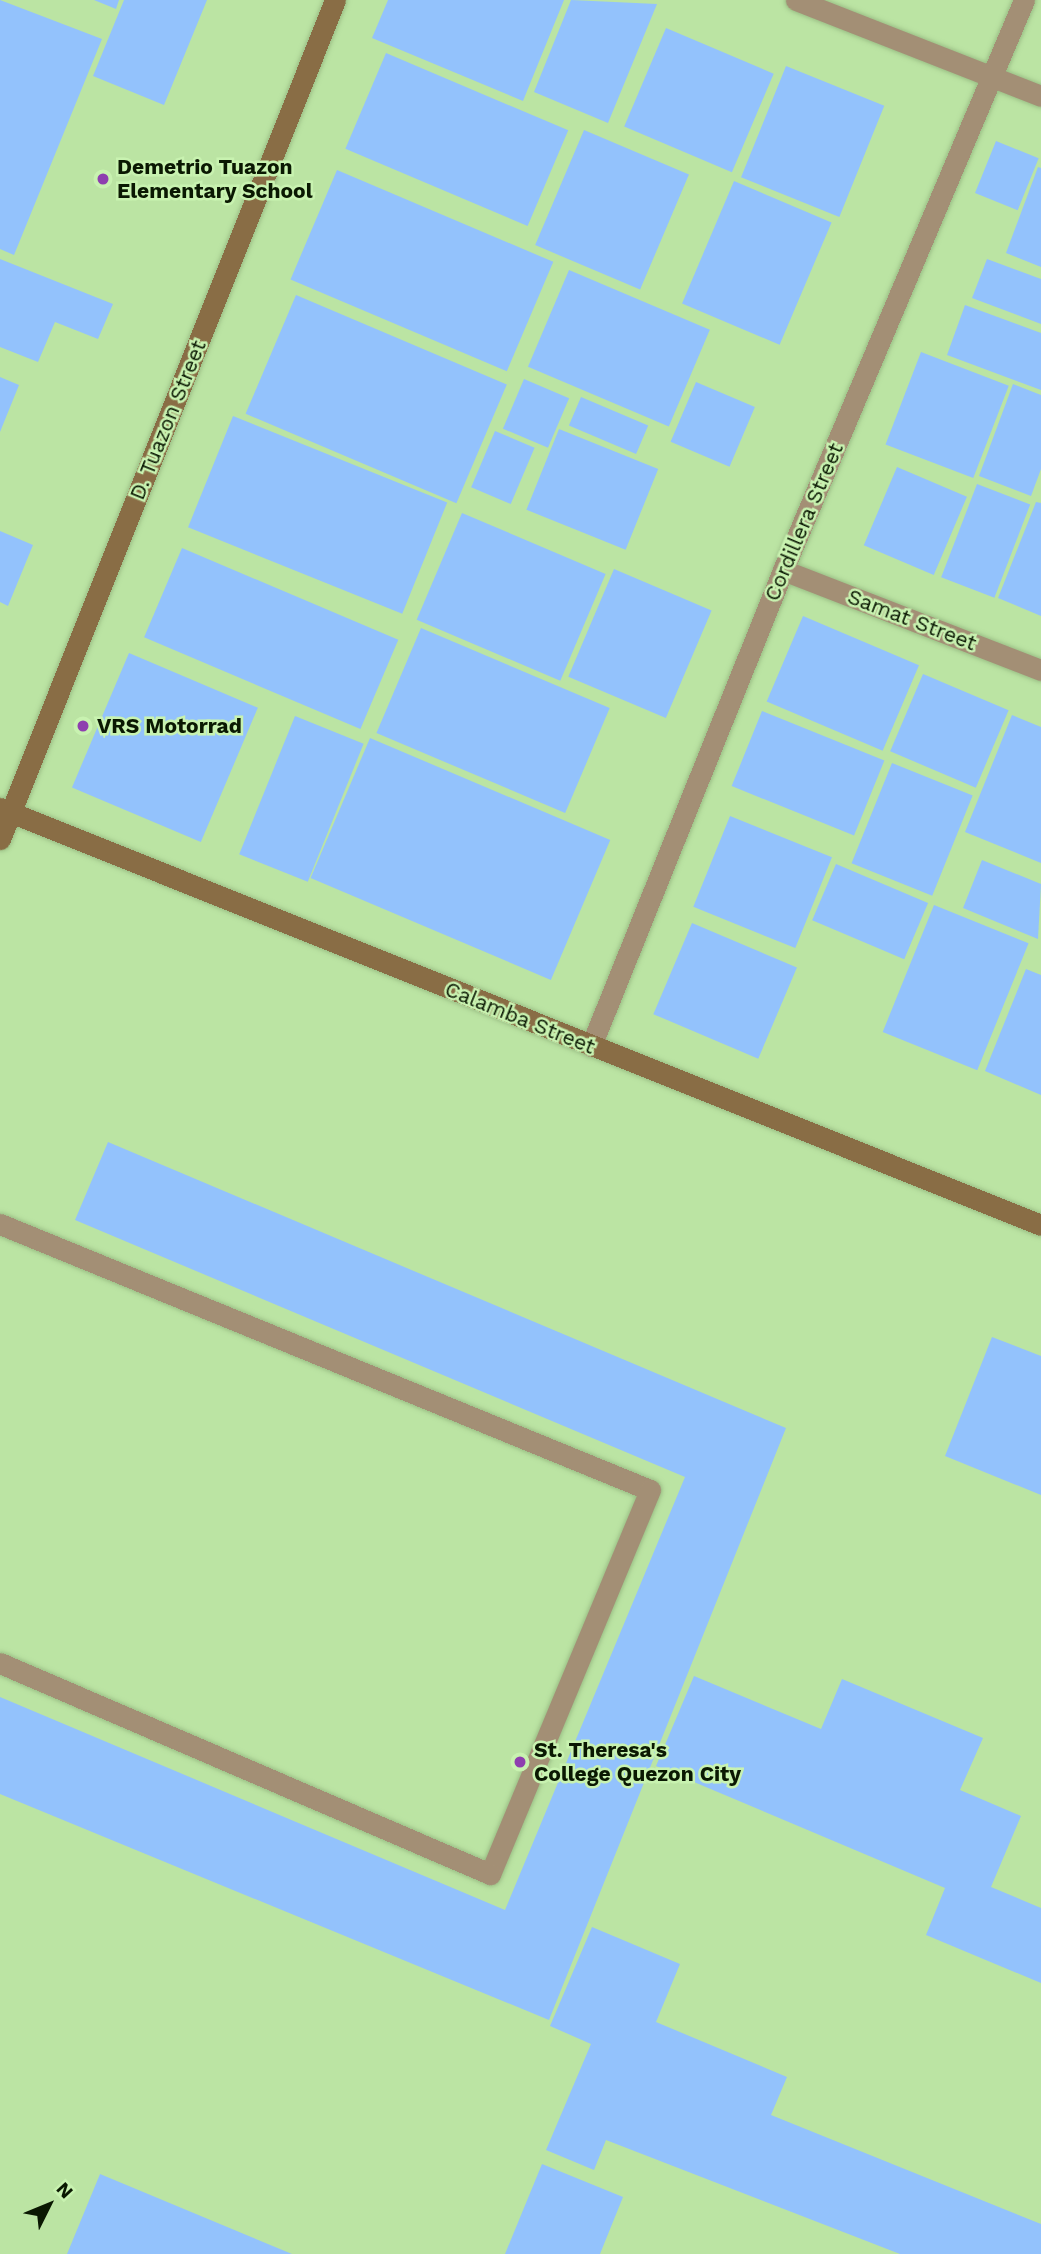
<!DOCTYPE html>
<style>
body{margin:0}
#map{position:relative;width:1041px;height:2254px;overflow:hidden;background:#bbe4a3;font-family:"Work Sans",sans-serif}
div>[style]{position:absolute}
.building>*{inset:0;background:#93c2fc;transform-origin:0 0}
.roads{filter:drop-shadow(0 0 2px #9bbf86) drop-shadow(0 0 2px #9bbf86)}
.lane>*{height:21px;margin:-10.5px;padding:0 10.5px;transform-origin:10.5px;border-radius:10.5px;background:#a38f75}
.street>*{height:21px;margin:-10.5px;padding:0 10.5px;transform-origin:10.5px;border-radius:10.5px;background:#a38f75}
.secondary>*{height:21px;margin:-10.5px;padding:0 10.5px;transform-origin:10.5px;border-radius:10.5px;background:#896d45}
.dots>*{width:19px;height:19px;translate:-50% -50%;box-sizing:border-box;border:4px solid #c8f2b0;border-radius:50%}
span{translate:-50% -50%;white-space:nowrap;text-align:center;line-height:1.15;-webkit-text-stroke:5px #c8f2b0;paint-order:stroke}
.poi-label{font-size:21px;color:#0a1802;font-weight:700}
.left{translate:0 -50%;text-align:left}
.street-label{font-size:21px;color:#0a1802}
.north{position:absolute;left:14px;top:2170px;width:70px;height:70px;-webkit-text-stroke:5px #c8f2b0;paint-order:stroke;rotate:47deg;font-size:19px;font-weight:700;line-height:28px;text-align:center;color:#0a1802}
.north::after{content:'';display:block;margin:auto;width:24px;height:32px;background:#0a1802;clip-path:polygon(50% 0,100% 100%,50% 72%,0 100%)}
</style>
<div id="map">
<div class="building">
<i style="clip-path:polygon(0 0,102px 39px,14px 255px,0 249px)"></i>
<i style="clip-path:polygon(94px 0,119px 0,116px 9px)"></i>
<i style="clip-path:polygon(124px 0,207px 0,164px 105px,93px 76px)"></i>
<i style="clip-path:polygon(388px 0,564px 0,523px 101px,372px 38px)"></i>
<i style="clip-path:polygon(571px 0,657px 4px,608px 123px,534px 92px)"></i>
<i style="left:666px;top:28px;width:117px;height:107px;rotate:23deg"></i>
<i style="left:386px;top:53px;width:198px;height:104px;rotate:23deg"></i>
<i style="left:786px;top:66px;width:106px;height:120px;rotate:22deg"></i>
<i style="left:584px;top:130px;width:114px;height:125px;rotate:23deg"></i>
<i style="left:996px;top:141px;width:46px;height:56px;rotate:22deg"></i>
<i style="clip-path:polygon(1038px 167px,1041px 168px,1041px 267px,1006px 253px)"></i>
<i style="left:337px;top:170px;width:235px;height:119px;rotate:23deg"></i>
<i style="left:734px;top:181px;width:106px;height:133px;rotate:23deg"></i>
<i style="clip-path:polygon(0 259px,113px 304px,98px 339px,55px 322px,38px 362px,0 347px)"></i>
<i style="clip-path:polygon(987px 259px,1041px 279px,1041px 324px,972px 298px)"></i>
<i style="left:569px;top:270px;width:153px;height:105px;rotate:23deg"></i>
<i style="left:296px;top:295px;width:229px;height:129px;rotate:23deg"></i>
<i style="clip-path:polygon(965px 305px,1041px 333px,1041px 390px,947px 355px)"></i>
<i style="left:921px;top:352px;width:94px;height:99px;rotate:21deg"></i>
<i style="clip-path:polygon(0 377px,19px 385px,0 432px)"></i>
<i style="left:524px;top:379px;width:49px;height:54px;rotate:23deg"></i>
<i style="left:696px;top:382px;width:64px;height:65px;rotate:23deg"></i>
<i style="clip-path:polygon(1013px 384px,1041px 395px,1041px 469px,1031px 496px,979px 476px)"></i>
<i style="left:581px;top:397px;width:73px;height:31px;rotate:23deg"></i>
<i style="left:233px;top:416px;width:231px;height:120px;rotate:22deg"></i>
<i style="left:559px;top:429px;width:107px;height:87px;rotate:22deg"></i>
<i style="left:495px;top:431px;width:43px;height:61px;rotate:23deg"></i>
<i style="left:897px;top:467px;width:76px;height:85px;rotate:23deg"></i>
<i style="left:977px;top:484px;width:57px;height:100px;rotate:21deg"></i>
<i style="clip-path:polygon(1036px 502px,1041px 503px,1041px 616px,998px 598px)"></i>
<i style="left:462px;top:513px;width:156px;height:116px;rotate:23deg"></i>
<i style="clip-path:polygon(0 531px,33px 545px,8px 606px,0 602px)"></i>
<i style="left:182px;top:548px;width:235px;height:97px;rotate:23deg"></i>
<i style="left:614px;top:569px;width:106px;height:117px;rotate:23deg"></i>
<i style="left:803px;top:616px;width:126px;height:93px;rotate:23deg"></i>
<i style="left:421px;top:628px;width:205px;height:114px;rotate:23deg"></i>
<i style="left:129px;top:653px;width:140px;height:146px;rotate:23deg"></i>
<i style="left:923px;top:674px;width:93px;height:84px;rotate:23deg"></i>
<i style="left:762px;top:711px;width:132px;height:81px;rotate:22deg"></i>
<i style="clip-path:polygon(1012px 715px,1041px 727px,1041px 863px,965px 832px)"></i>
<i style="left:295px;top:716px;width:74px;height:149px;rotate:22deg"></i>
<i style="left:370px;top:738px;width:261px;height:152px;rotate:23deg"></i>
<i style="left:892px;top:763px;width:87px;height:108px;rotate:22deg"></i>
<i style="left:730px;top:816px;width:110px;height:98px;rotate:22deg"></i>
<i style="clip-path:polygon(982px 860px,1041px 884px,1038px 939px,963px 908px)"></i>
<i style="left:836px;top:864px;width:100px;height:61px;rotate:23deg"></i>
<i style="left:934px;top:905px;width:102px;height:137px;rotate:22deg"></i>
<i style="left:692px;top:923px;width:114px;height:99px;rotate:23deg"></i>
<i style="clip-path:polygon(1026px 969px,1041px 975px,1041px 1095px,985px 1071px)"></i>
<i style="clip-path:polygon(108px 1142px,786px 1428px,549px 2020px,0 1794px,0 1697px,505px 1910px,685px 1477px,75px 1220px)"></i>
<i style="clip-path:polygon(992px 1337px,1041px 1356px,1041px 1495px,945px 1456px)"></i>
<i style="clip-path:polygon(694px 1676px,821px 1729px,842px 1679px,983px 1738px,960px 1790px,1021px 1816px,991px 1887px,1041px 1908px,1041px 1983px,926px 1935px,945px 1888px,656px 1766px)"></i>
<i style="clip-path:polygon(592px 1927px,680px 1964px,656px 2022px,787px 2077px,771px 2115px,1041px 2224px,1041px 2254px,900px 2254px,606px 2140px,594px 2170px,546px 2150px,591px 2044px,550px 2026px)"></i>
<i style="clip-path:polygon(542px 2164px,623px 2197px,600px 2254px,505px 2254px)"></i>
<i style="clip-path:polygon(100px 2174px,292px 2254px,67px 2254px)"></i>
</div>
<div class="roads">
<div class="lane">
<i style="left:0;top:1224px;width:702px;rotate:22.26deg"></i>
<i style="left:650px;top:1490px;width:416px;rotate:112.6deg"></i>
<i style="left:490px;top:1874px;width:533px;rotate:-156.7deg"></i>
</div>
<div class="street">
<i style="left:796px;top:0;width:263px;rotate:21.4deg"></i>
<i style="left:783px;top:570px;width:277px;rotate:21.2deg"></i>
<i style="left:591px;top:1046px;width:513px;rotate:-68.03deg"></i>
<i style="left:783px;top:570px;width:619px;rotate:-67.08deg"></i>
</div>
<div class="secondary">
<i style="left:0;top:808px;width:1121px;rotate:21.83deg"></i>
<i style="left:0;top:839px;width:903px;rotate:-68.23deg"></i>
</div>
</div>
<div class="dots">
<i style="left:103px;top:179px;background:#8e3faf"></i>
<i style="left:83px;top:726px;background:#8e3faf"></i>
<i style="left:520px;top:1762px;background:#8e3faf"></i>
</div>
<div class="poi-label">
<span class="left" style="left:117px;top:179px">Demetrio Tuazon<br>Elementary School</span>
<span class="left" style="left:97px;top:726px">VRS Motorrad</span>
<span class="left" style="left:534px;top:1762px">St. Theresa's<br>College Quezon City</span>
</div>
<div class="street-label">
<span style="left:168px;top:420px;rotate:-68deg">D. Tuazon Street</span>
<span style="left:804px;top:522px;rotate:-67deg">Cordillera Street</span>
<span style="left:912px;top:620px;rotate:21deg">Samat Street</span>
<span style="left:520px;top:1018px;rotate:22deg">Calamba Street</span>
</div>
<div class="north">N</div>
</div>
